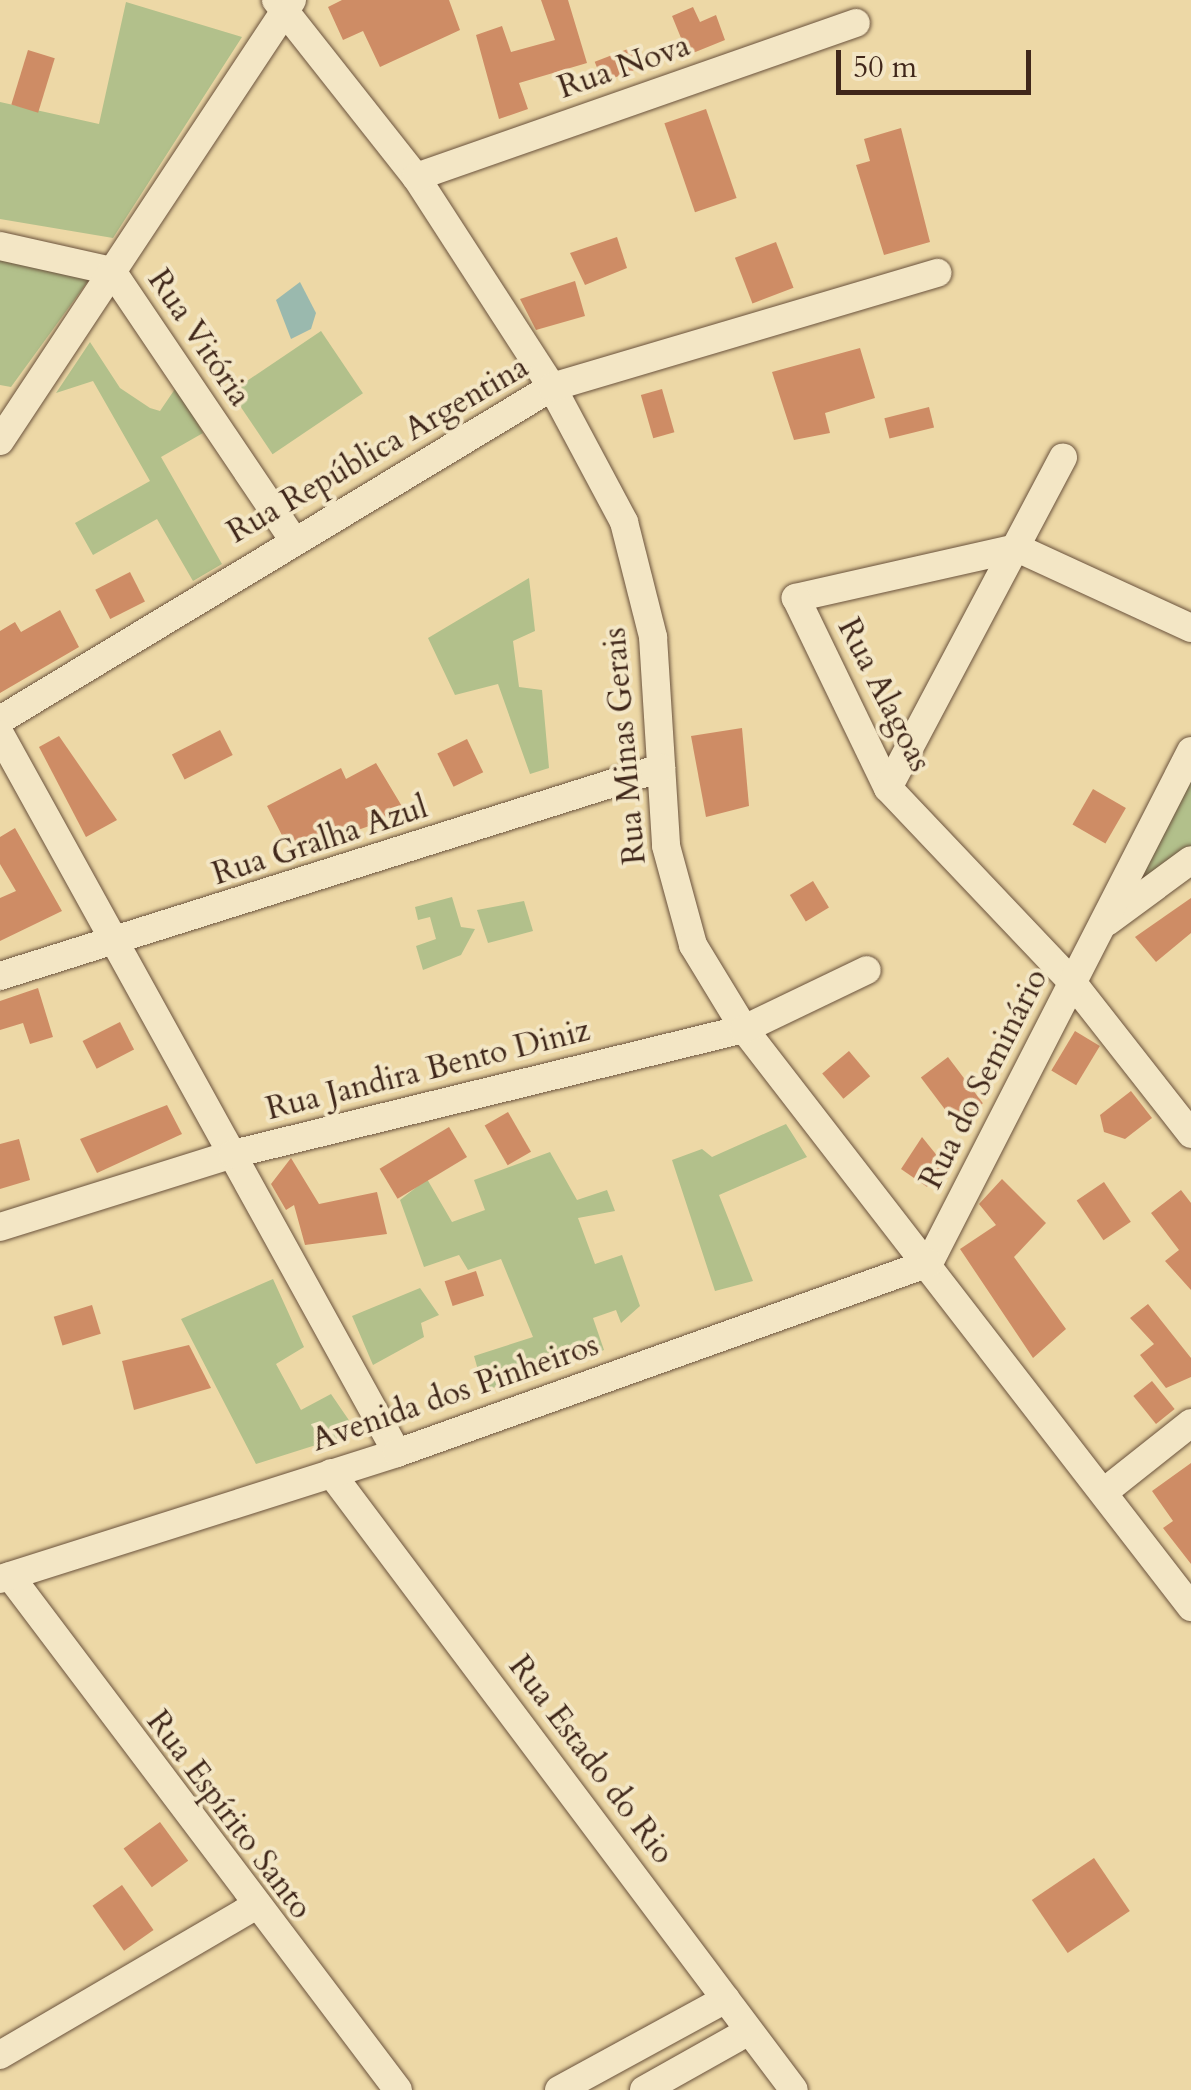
<!DOCTYPE html>
<meta charset="utf-8">
<style>
body{margin:0}
#map{position:relative;width:1191px;height:2090px;overflow:hidden;background:#edd8a6;font-family:Cardo,serif}
div>[style]{position:absolute}
.green>*{inset:0;background:#b2c08b;transform-origin:0 0}
.water>*{inset:0;background:#9ab9ae}
.building>*{inset:0;background:#ce8c65;transform-origin:0 0}
.roads{filter:drop-shadow(0 0 2px #6b533d) drop-shadow(0 0 2px #6b533d)}
.street>*{height:28px;margin:-14px;padding:0 14px;transform-origin:14px;border-radius:14px;background:#f3e6c5}
span{translate:-50% -50%;white-space:nowrap;text-align:center;line-height:1.15;-webkit-text-stroke:8px #f3e6c5;paint-order:stroke}
.street-label{font-size:32px;color:#40271a}
.scale{position:absolute;left:836px;top:50px;width:195px;height:45px;box-sizing:border-box;border:5px solid #40271a;border-top:0;padding-left:12px;font-size:30px;line-height:35px;white-space:nowrap;color:#40271a;-webkit-text-stroke:8px #f3e6c5;paint-order:stroke}
</style>
<div id="map">
<div class="green">
<i style="clip-path:polygon(126px 2px,242px 37px,113px 238px,0 219px,0 102px,99px 124px)"></i>
<i style="clip-path:polygon(0 255px,91px 277px,11px 387px,0 385px)"></i>
<i style="left:321px;top:331px;width:75px;height:109px;rotate:56deg"></i>
<i style="clip-path:polygon(90px 342px,120px 388px,150px 408px,160px 411px,177px 386px,203px 433px,161px 457px,222px 564px,193px 581px,157px 519px,93px 555px,75px 523px,150px 481px,93px 381px,56px 393px)"></i>
<i style="clip-path:polygon(529px 578px,535px 631px,513px 641px,519px 687px,542px 690px,549px 768px,530px 774px,498px 684px,455px 695px,428px 638px)"></i>
<i style="clip-path:polygon(1191px 763px,1191px 848px,1123px 899px)"></i>
<i style="clip-path:polygon(452px 897px,461px 927px,475px 929px,461px 955px,423px 970px,416px 946px,436px 939px,430px 917px,418px 920px,415px 907px)"></i>
<i style="clip-path:polygon(524px 901px,533px 931px,488px 943px,477px 910px)"></i>
<i style="clip-path:polygon(786px 1124px,807px 1157px,719px 1195px,753px 1281px,715px 1291px,672px 1160px,702px 1149px,712px 1157px)"></i>
<i style="clip-path:polygon(550px 1152px,577px 1200px,607px 1190px,615px 1211px,578px 1218px,595px 1264px,622px 1255px,640px 1306px,621px 1323px,616px 1310px,593px 1318px,604px 1350px,484px 1391px,474px 1356px,533px 1337px,501px 1259px,468px 1270px,459px 1255px,424px 1267px,400px 1200px,427px 1179px,452px 1222px,485px 1210px,474px 1180px)"></i>
<i style="clip-path:polygon(273px 1279px,304px 1347px,276px 1364px,301px 1410px,331px 1394px,357px 1432px,256px 1464px,181px 1319px)"></i>
<i style="clip-path:polygon(420px 1288px,439px 1315px,421px 1323px,424px 1337px,373px 1365px,352px 1316px)"></i>
</div>
<div class="water">
<i style="clip-path:polygon(300px 282px,316px 313px,311px 329px,291px 339px,276px 300px)"></i>
</div>
<div class="building">
<i style="clip-path:polygon(342px 0,449px 0,460px 30px,380px 67px,363px 31px,343px 40px,328px 7px)"></i>
<i style="clip-path:polygon(541px 0,568px 0,587px 63px,519px 83px,528px 109px,499px 119px,476px 35px,502px 26px,511px 52px,555px 40px)"></i>
<i style="clip-path:polygon(693px 7px,700px 22px,716px 15px,725px 40px,688px 55px,672px 16px)"></i>
<i style="left:633px;top:47px;width:22px;height:41px;rotate:69deg"></i>
<i style="left:28px;top:50px;width:28px;height:57px;rotate:17deg"></i>
<i style="left:706px;top:109px;width:94px;height:44px;rotate:71deg"></i>
<i style="clip-path:polygon(901px 128px,930px 242px,884px 255px,856px 165px,870px 161px,864px 139px)"></i>
<i style="clip-path:polygon(617px 237px,627px 268px,585px 285px,570px 253px)"></i>
<i style="left:776px;top:242px;width:49px;height:44px;rotate:69deg"></i>
<i style="clip-path:polygon(575px 281px,585px 316px,536px 330px,520px 299px)"></i>
<i style="clip-path:polygon(860px 348px,875px 398px,825px 413px,830px 433px,794px 440px,772px 372px)"></i>
<i style="left:662px;top:389px;width:45px;height:22px;rotate:74deg"></i>
<i style="left:929px;top:407px;width:21px;height:46px;rotate:76deg"></i>
<i style="left:130px;top:572px;width:33px;height:39px;rotate:63deg"></i>
<i style="clip-path:polygon(60px 610px,79px 647px,0 693px,0 631px,15px 622px,21px 632px)"></i>
<i style="clip-path:polygon(742px 728px,749px 806px,706px 817px,691px 736px)"></i>
<i style="left:220px;top:730px;width:28px;height:54px;rotate:63deg"></i>
<i style="clip-path:polygon(59px 736px,117px 820px,86px 837px,39px 747px)"></i>
<i style="left:467px;top:739px;width:37px;height:33px;rotate:64deg"></i>
<i style="clip-path:polygon(376px 763px,406px 813px,338px 837px,333px 827px,289px 849px,267px 806px,341px 768px,346px 779px)"></i>
<i style="left:1093px;top:789px;width:38px;height:41px;rotate:30deg"></i>
<i style="clip-path:polygon(15px 828px,62px 911px,0 941px,0 898px,16px 891px,0 864px,0 837px)"></i>
<i style="left:813px;top:881px;width:31px;height:27px;rotate:59deg"></i>
<i style="clip-path:polygon(1191px 898px,1191px 933px,1156px 962px,1135px 937px)"></i>
<i style="clip-path:polygon(38px 988px,53px 1037px,30px 1044px,23px 1023px,0 1030px,0 1001px)"></i>
<i style="left:120px;top:1022px;width:31px;height:42px;rotate:63deg"></i>
<i style="left:1075px;top:1031px;width:29px;height:46px;rotate:31deg"></i>
<i style="left:849px;top:1051px;width:33px;height:35px;rotate:50deg"></i>
<i style="left:948px;top:1057px;width:58px;height:34px;rotate:53deg"></i>
<i style="clip-path:polygon(1131px 1091px,1152px 1118px,1125px 1139px,1104px 1132px,1100px 1115px)"></i>
<i style="clip-path:polygon(167px 1105px,182px 1134px,97px 1173px,80px 1139px)"></i>
<i style="left:508px;top:1112px;width:46px;height:27px;rotate:60deg"></i>
<i style="left:449px;top:1127px;width:35px;height:81px;rotate:59deg"></i>
<i style="clip-path:polygon(922px 1137px,943px 1163px,927px 1187px,901px 1169px)"></i>
<i style="clip-path:polygon(19px 1139px,30px 1180px,0 1189px,0 1144px)"></i>
<i style="clip-path:polygon(291px 1158px,319px 1204px,377px 1192px,387px 1234px,305px 1245px,294px 1205px,286px 1210px,271px 1184px)"></i>
<i style="clip-path:polygon(1002px 1179px,1046px 1223px,1014px 1257px,1066px 1329px,1033px 1358px,960px 1249px,996px 1225px,979px 1204px)"></i>
<i style="left:1104px;top:1182px;width:48px;height:33px;rotate:56deg"></i>
<i style="clip-path:polygon(1181px 1190px,1191px 1203px,1191px 1290px,1165px 1261px,1179px 1250px,1151px 1213px)"></i>
<i style="left:476px;top:1271px;width:26px;height:33px;rotate:72deg"></i>
<i style="clip-path:polygon(1148px 1304px,1191px 1358px,1191px 1377px,1166px 1388px,1140px 1355px,1154px 1344px,1130px 1318px)"></i>
<i style="left:92px;top:1305px;width:30px;height:40px;rotate:73deg"></i>
<i style="clip-path:polygon(189px 1345px,211px 1388px,134px 1410px,122px 1361px)"></i>
<i style="left:1152px;top:1381px;width:36px;height:24px;rotate:51deg"></i>
<i style="clip-path:polygon(1191px 1463px,1191px 1564px,1163px 1528px,1173px 1521px,1152px 1491px)"></i>
<i style="left:160px;top:1822px;width:48px;height:45px;rotate:54deg"></i>
<i style="left:1094px;top:1858px;width:64px;height:75px;rotate:56deg"></i>
<i style="left:122px;top:1885px;width:55px;height:36px;rotate:55deg"></i>
</div>
<div class="roads">
<div class="street">
<i style="left:276px;top:0;width:226px;rotate:51.7deg"></i>
<i style="left:416px;top:177px;width:250px;rotate:57.1deg"></i>
<i style="left:552px;top:387px;width:153px;rotate:61.9deg"></i>
<i style="left:624px;top:522px;width:119px;rotate:75.8deg"></i>
<i style="left:653px;top:637px;width:209px;rotate:86.4deg"></i>
<i style="left:666px;top:846px;width:103px;rotate:74.7deg"></i>
<i style="left:693px;top:945px;width:98px;rotate:58.7deg"></i>
<i style="left:744px;top:1029px;width:731px;rotate:52.28deg"></i>
<i style="left:416px;top:177px;width:466px;rotate:-19.3deg"></i>
<i style="left:0;top:246px;width:115px;rotate:12.6deg"></i>
<i style="left:112px;top:271px;width:323px;rotate:56deg"></i>
<i style="left:0;top:441px;width:529px;rotate:-56.49deg"></i>
<i style="left:1191px;top:628px;width:192px;rotate:-155.3deg"></i>
<i style="left:1017px;top:548px;width:227px;rotate:167.3deg"></i>
<i style="left:796px;top:598px;width:211px;rotate:64.2deg"></i>
<i style="left:888px;top:788px;width:267px;rotate:46.5deg"></i>
<i style="left:1072px;top:982px;width:193px;rotate:51.9deg"></i>
<i style="left:0;top:720px;width:645px;rotate:-31.1deg"></i>
<i style="left:552px;top:387px;width:402px;rotate:-16.5deg"></i>
<i style="left:0;top:734px;width:821px;rotate:61.09deg"></i>
<i style="left:888px;top:788px;width:374px;rotate:-62.1deg"></i>
<i style="left:1107px;top:922px;width:104px;rotate:-36.4deg"></i>
<i style="left:0;top:976px;width:693px;rotate:-17.47deg"></i>
<i style="left:0;top:1227px;width:244px;rotate:-17.4deg"></i>
<i style="left:233px;top:1154px;width:526px;rotate:-13.75deg"></i>
<i style="left:744px;top:1029px;width:136px;rotate:-25.6deg"></i>
<i style="left:929px;top:1263px;width:575px;rotate:-62.9deg"></i>
<i style="left:331px;top:1473px;width:771px;rotate:53.12deg"></i>
<i style="left:1104px;top:1492px;width:111px;rotate:-38.4deg"></i>
<i style="left:10px;top:1576px;width:644px;rotate:52.95deg"></i>
<i style="left:0;top:1579px;width:417px;rotate:-17.6deg"></i>
<i style="left:397px;top:1453px;width:565px;rotate:-19.65deg"></i>
<i style="left:0;top:2055px;width:292px;rotate:-30.3deg"></i>
<i style="left:559px;top:2090px;width:190px;rotate:-28.6deg"></i>
<i style="left:644px;top:2090px;width:120px;rotate:-29.3deg"></i>
</div>
</div>
<div class="street-label">
<span style="left:624px;top:67px;rotate:-19deg">Rua Nova</span>
<span style="left:199px;top:338px;rotate:56deg">Rua Vitória</span>
<span style="left:378px;top:450px;rotate:-30deg">Rua República Argentina</span>
<span style="left:884px;top:695px;rotate:63deg">Rua Alagoas</span>
<span style="left:625px;top:746px;rotate:-95deg">Rua Minas Gerais</span>
<span style="left:320px;top:841px;rotate:-18deg">Rua Gralha Azul</span>
<span style="left:428px;top:1070px;rotate:-14deg">Rua Jandira Bento Diniz</span>
<span style="left:984px;top:1079px;rotate:-63deg">Rua do Seminário</span>
<span style="left:455px;top:1393px;rotate:-19deg">Avenida dos Pinheiros</span>
<span style="left:591px;top:1760px;rotate:53deg">Rua Estado do Rio</span>
<span style="left:229px;top:1815px;rotate:53deg">Rua Espírito Santo</span>
</div>
<div class="scale">50 m</div>
</div>
